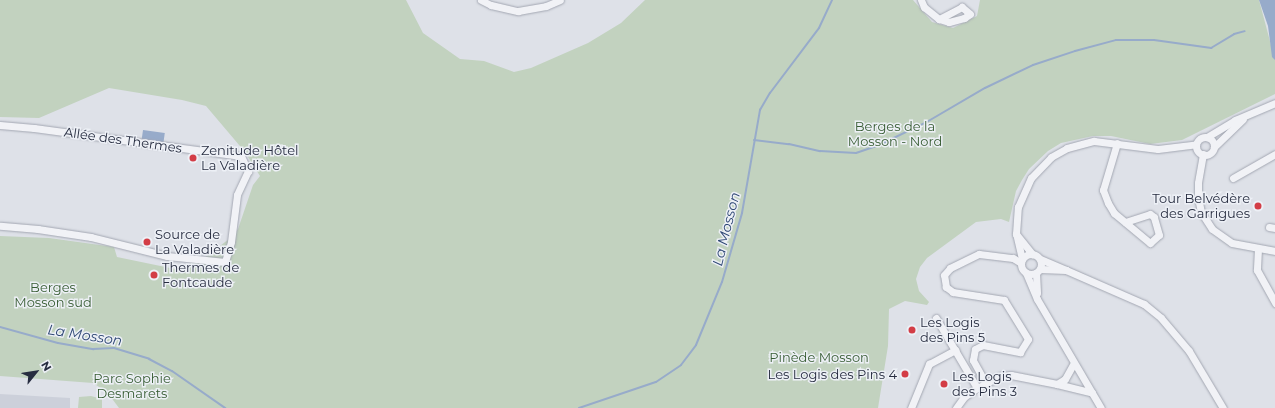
<!DOCTYPE html>
<meta charset="utf-8">
<style>
body{margin:0}
#map{position:relative;width:1275px;height:408px;overflow:hidden;background:#dee1e8;font-family:Montserrat,sans-serif}
div>[style]{position:absolute}
.built>*{inset:0;background:#ccd0da}
.green>*{inset:0;background:#c2d2bf}
.water>*{inset:0;background:#97abca;transform-origin:0 0}
.stream>*{height:2px;margin:-1px;padding:0 1px;transform-origin:1px;border-radius:1px;background:#97abca}
.roads{filter:drop-shadow(0 0 1px #a3a7b2) drop-shadow(0 0 1px #a3a7b2)}
.minor>*{height:7px;margin:-3.5px;padding:0 3.5px;transform-origin:3.5px;border-radius:3.5px;background:#f1f2f6}
.minor>.ring{margin:-3.5px;padding:0;box-sizing:content-box;background:none;border:7px solid #f1f2f6;border-radius:50%}
.dots>*{width:11px;height:11px;translate:-50% -50%;box-sizing:border-box;border:2px solid #edf0f6;border-radius:50%}
span{translate:-50% -50%;white-space:nowrap;text-align:center;line-height:1.15;-webkit-text-stroke:3px #edf0f6;paint-order:stroke}
.park-label{font-size:13px;color:#375c33}
.street-label{font-size:13px;color:#272d40}
.poi-label{font-size:13px;color:#272d40}
.left{translate:0 -50%;text-align:left}
.right{translate:-100% -50%;text-align:right}
.water-label{font-size:14px;color:#2f4875;font-style:italic}
.north{position:absolute;left:16px;top:352px;width:40px;height:40px;-webkit-text-stroke:3px #edf0f6;paint-order:stroke;rotate:60deg;font-size:11px;font-weight:700;line-height:16px;text-align:center;color:#272d40}
.north::after{content:'';display:block;margin:auto;width:14px;height:18px;background:#272d40;clip-path:polygon(50% 0,100% 100%,50% 72%,0 100%)}
</style>
<div id="map">
<div class="built">
<i style="clip-path:polygon(0 394px,70px 398px,70px 408px,0 408px)"></i>
</div>
<div class="green">
<i style="clip-path:polygon(0 0,406px 0,423px 33px,460px 59px,484px 61px,514px 72px,531px 68px,588px 43px,621px 23px,645px 0,913px 0,932px 22px,953px 28px,977px 16px,980px 0,1259px 0,1275px 60px,1275px 94px,1182px 140px,1150px 144px,1111px 136px,1093px 136px,1061px 143px,1048px 151px,1029px 169px,1022px 180px,1016px 191px,1009px 222px,1001px 219px,976px 222px,927px 258px,920px 267px,916px 279px,919px 291px,929px 302px,927px 305px,905px 301px,889px 309px,888px 346px,878px 408px,119px 408px,107px 392px,93px 383px,0 376px,0 236px,49px 238px,114px 247px,117px 257px,175px 269px,203px 259px,229px 239px,238px 229px,253px 185px,260px 176px,245px 152px,206px 106px,182px 100px,109px 88px,39px 118px,0 117px)"></i>
<i style="clip-path:polygon(91px 396px,102px 399px,102px 408px,78px 408px,79px 397px)"></i>
</div>
<div class="water">
<i style="clip-path:polygon(1259px 0,1275px 0,1275px 60px,1272px 57px,1268px 26px)"></i>
<i style="left:143px;top:130px;width:22px;height:9px;rotate:8deg"></i>
</div>
<div class="stream">
<i style="left:754px;top:140px;width:35px;rotate:7deg"></i>
<i style="left:789px;top:144px;width:32px;rotate:13deg"></i>
<i style="left:820px;top:151px;width:36px;rotate:3deg"></i>
<i style="left:856px;top:153px;width:24px;rotate:-19deg"></i>
<i style="left:879px;top:145px;width:51px;rotate:-25.6deg"></i>
<i style="left:925px;top:123px;width:69px;rotate:-30.3deg"></i>
<i style="left:985px;top:88px;width:53px;rotate:-25.6deg"></i>
<i style="left:1033px;top:65px;width:44px;rotate:-18.4deg"></i>
<i style="left:1075px;top:51px;width:42px;rotate:-15deg"></i>
<i style="left:1116px;top:40px;width:38px"></i>
<i style="left:1154px;top:40px;width:58px;rotate:8deg"></i>
<i style="left:1211px;top:48px;width:27px;rotate:-31deg"></i>
<i style="left:1234px;top:34px;width:11px;rotate:-15deg"></i>
<i style="left:0;top:327px;width:60px;rotate:15.4deg"></i>
<i style="left:58px;top:343px;width:36px;rotate:10deg"></i>
<i style="left:93px;top:349px;width:21px;rotate:-3deg"></i>
<i style="left:114px;top:348px;width:37px;rotate:17deg"></i>
<i style="left:149px;top:359px;width:26px;rotate:28deg"></i>
<i style="left:172px;top:371px;width:65px;rotate:34.9deg"></i>
<i style="left:579px;top:408px;width:81px;rotate:-18.7deg"></i>
<i style="left:656px;top:382px;width:30px;rotate:-34deg"></i>
<i style="left:681px;top:365px;width:25px;rotate:-53deg"></i>
<i style="left:696px;top:345px;width:68px;rotate:-67.6deg"></i>
<i style="left:722px;top:282px;width:72px;rotate:-73.8deg"></i>
<i style="left:742px;top:213px;width:105px;rotate:-80.1deg"></i>
<i style="left:760px;top:110px;width:20px;rotate:-60deg"></i>
<i style="left:770px;top:93px;width:81px;rotate:-53deg"></i>
<i style="left:819px;top:28px;width:31px;rotate:-65deg"></i>
</div>
<div class="roads">
<div class="minor">
<i style="left:481px;top:0;width:11px;rotate:27deg"></i>
<i style="left:491px;top:5px;width:28px;rotate:13deg"></i>
<i style="left:518px;top:11px;width:28px;rotate:-10deg"></i>
<i style="left:546px;top:6px;width:15px;rotate:-23deg"></i>
<i style="left:921px;top:0;width:8px;rotate:67deg"></i>
<i style="left:924px;top:7px;width:19px;rotate:39deg"></i>
<i style="left:939px;top:19px;width:10px;rotate:17deg"></i>
<i style="left:949px;top:22px;width:16px;rotate:-15deg"></i>
<i style="left:964px;top:18px;width:7px;rotate:-34deg"></i>
<i style="left:970px;top:14px;width:11px;rotate:-139deg"></i>
<i style="left:962px;top:7px;width:26px;rotate:152deg"></i>
<i style="left:0;top:125px;width:34px;rotate:5deg"></i>
<i style="left:34px;top:128px;width:209px;rotate:7.7deg"></i>
<i style="left:241px;top:156px;width:17px;rotate:65deg"></i>
<i style="left:248px;top:171px;width:26px;rotate:115deg"></i>
<i style="left:237px;top:195px;width:47px;rotate:97.3deg"></i>
<i style="left:231px;top:242px;width:21px;rotate:107deg"></i>
<i style="left:225px;top:262px;width:58px;rotate:-174.1deg"></i>
<i style="left:167px;top:256px;width:78px;rotate:-166deg"></i>
<i style="left:91px;top:237px;width:54px;rotate:-171.4deg"></i>
<i style="left:38px;top:229px;width:38px;rotate:-175deg"></i>
<i class="ring" style="left:1196px;top:137px;width:11px;height:11px"></i>
<i style="left:1207px;top:137px;width:33px;rotate:-31deg"></i>
<i style="left:1235px;top:120px;width:43px;rotate:-23deg"></i>
<i style="left:1117px;top:143px;width:49px;rotate:106.6deg"></i>
<i style="left:1103px;top:190px;width:14px;rotate:69deg"></i>
<i style="left:1108px;top:203px;width:12px;rotate:59deg"></i>
<i style="left:1114px;top:213px;width:47px;rotate:39.8deg"></i>
<i style="left:1150px;top:243px;width:12px;rotate:-42deg"></i>
<i style="left:1159px;top:235px;width:19px;rotate:-106deg"></i>
<i style="left:1154px;top:217px;width:5px;rotate:-143deg"></i>
<i style="left:1150px;top:214px;width:26px;rotate:162deg"></i>
<i style="left:1214px;top:147px;width:40px;rotate:-44deg"></i>
<i style="left:1203px;top:154px;width:29px;rotate:100deg"></i>
<i style="left:1198px;top:183px;width:14px;rotate:90deg"></i>
<i style="left:1198px;top:197px;width:15px;rotate:79deg"></i>
<i style="left:1201px;top:212px;width:20px;rotate:57deg"></i>
<i style="left:1212px;top:229px;width:24px;rotate:35deg"></i>
<i style="left:1232px;top:243px;width:44px;rotate:10.5deg"></i>
<i style="left:1233px;top:178px;width:48px;rotate:-29.7deg"></i>
<i style="left:1269px;top:227px;width:6px;rotate:9deg"></i>
<i style="left:1016px;top:234px;width:27px;rotate:-86deg"></i>
<i style="left:1018px;top:207px;width:32px;rotate:-66deg"></i>
<i style="left:1031px;top:178px;width:29px;rotate:-46deg"></i>
<i style="left:1051px;top:157px;width:18px;rotate:-29deg"></i>
<i style="left:1067px;top:148px;width:28px;rotate:-15deg"></i>
<i style="left:1094px;top:141px;width:64px;rotate:7.1deg"></i>
<i style="left:1158px;top:149px;width:38px;rotate:-7deg"></i>
<i style="left:1258px;top:249px;width:21px;rotate:93deg"></i>
<i style="left:1257px;top:270px;width:38px;rotate:61deg"></i>
<i class="ring" style="left:1021px;top:254px;width:13px;height:13px"></i>
<i style="left:1022px;top:259px;width:26px;rotate:-103deg"></i>
<i style="left:1016px;top:234px;width:26px;rotate:51deg"></i>
<i style="left:1040px;top:269px;width:26px;rotate:2deg"></i>
<i style="left:1066px;top:270px;width:28px;rotate:-157deg"></i>
<i style="left:1066px;top:270px;width:85px;rotate:23.6deg"></i>
<i style="left:1144px;top:304px;width:22px;rotate:39deg"></i>
<i style="left:1161px;top:318px;width:43px;rotate:49.7deg"></i>
<i style="left:1189px;top:351px;width:66px;rotate:59.2deg"></i>
<i style="left:1026px;top:273px;width:28px;rotate:67deg"></i>
<i style="left:1037px;top:299px;width:126px;rotate:59.6deg"></i>
<i style="left:1036px;top:273px;width:20px;rotate:87deg"></i>
<i style="left:936px;top:318px;width:81px;rotate:59.6deg"></i>
<i style="left:985px;top:382px;width:25px;rotate:-119deg"></i>
<i style="left:973px;top:360px;width:11px;rotate:-80deg"></i>
<i style="left:975px;top:349px;width:9px;rotate:-27deg"></i>
<i style="left:983px;top:345px;width:38px;rotate:11deg"></i>
<i style="left:1020px;top:352px;width:15px;rotate:-58deg"></i>
<i style="left:1028px;top:339px;width:46px;rotate:-121.6deg"></i>
<i style="left:1004px;top:300px;width:52px;rotate:-171.1deg"></i>
<i style="left:953px;top:292px;width:9px;rotate:-144deg"></i>
<i style="left:946px;top:287px;width:12px;rotate:-99deg"></i>
<i style="left:944px;top:275px;width:9px;rotate:-49deg"></i>
<i style="left:950px;top:268px;width:32px;rotate:-26deg"></i>
<i style="left:979px;top:254px;width:34px;rotate:7deg"></i>
<i style="left:1013px;top:258px;width:9px;rotate:32deg"></i>
<i style="left:1057px;top:384px;width:36px;rotate:14deg"></i>
<i style="left:911px;top:408px;width:48px;rotate:-67.8deg"></i>
<i style="left:929px;top:364px;width:30px;rotate:-28deg"></i>
<i style="left:956px;top:408px;width:14px;rotate:-54deg"></i>
<i style="left:964px;top:397px;width:16px;rotate:-35deg"></i>
<i style="left:977px;top:388px;width:27px;rotate:-27deg"></i>
<i style="left:1001px;top:376px;width:10px;rotate:-6deg"></i>
<i style="left:1011px;top:375px;width:47px;rotate:11.1deg"></i>
<i style="left:1057px;top:384px;width:9px;rotate:-32deg"></i>
<i style="left:1065px;top:379px;width:18px;rotate:-61deg"></i>
</div>
</div>
<div class="dots">
<i style="left:193px;top:158px;background:#d33d46"></i>
<i style="left:1258px;top:206px;background:#d33d46"></i>
<i style="left:147px;top:242px;background:#d33d46"></i>
<i style="left:154px;top:275px;background:#d33d46"></i>
<i style="left:912px;top:330px;background:#d33d46"></i>
<i style="left:905px;top:374px;background:#d33d46"></i>
<i style="left:944px;top:384px;background:#d33d46"></i>
</div>
<div class="park-label">
<span style="left:895px;top:134px">Berges de la<br>Mosson - Nord</span>
<span style="left:53px;top:295px">Berges<br>Mosson sud</span>
<span style="left:819px;top:357px">Pinède Mosson</span>
<span style="left:132px;top:386px">Parc Sophie<br>Desmarets</span>
</div>
<div class="street-label">
<span style="left:123px;top:140px;rotate:8deg">Allée des Thermes</span>
</div>
<div class="poi-label">
<span class="left" style="left:201px;top:158px">Zenitude Hôtel<br>La Valadière</span>
<span class="right" style="left:1250px;top:206px">Tour Belvédère<br>des Garrigues</span>
<span class="left" style="left:155px;top:242px">Source de<br>La Valadière</span>
<span class="left" style="left:162px;top:275px">Thermes de<br>Fontcaude</span>
<span class="left" style="left:920px;top:330px">Les Logis<br>des Pins 5</span>
<span class="right" style="left:897px;top:374px">Les Logis des Pins 4</span>
<span class="left" style="left:952px;top:384px">Les Logis<br>des Pins 3</span>
</div>
<div class="water-label">
<span style="left:726px;top:229px;rotate:-76deg">La Mosson</span>
<span style="left:85px;top:335px;rotate:9deg">La Mosson</span>
</div>
<div class="north">N</div>
</div>
